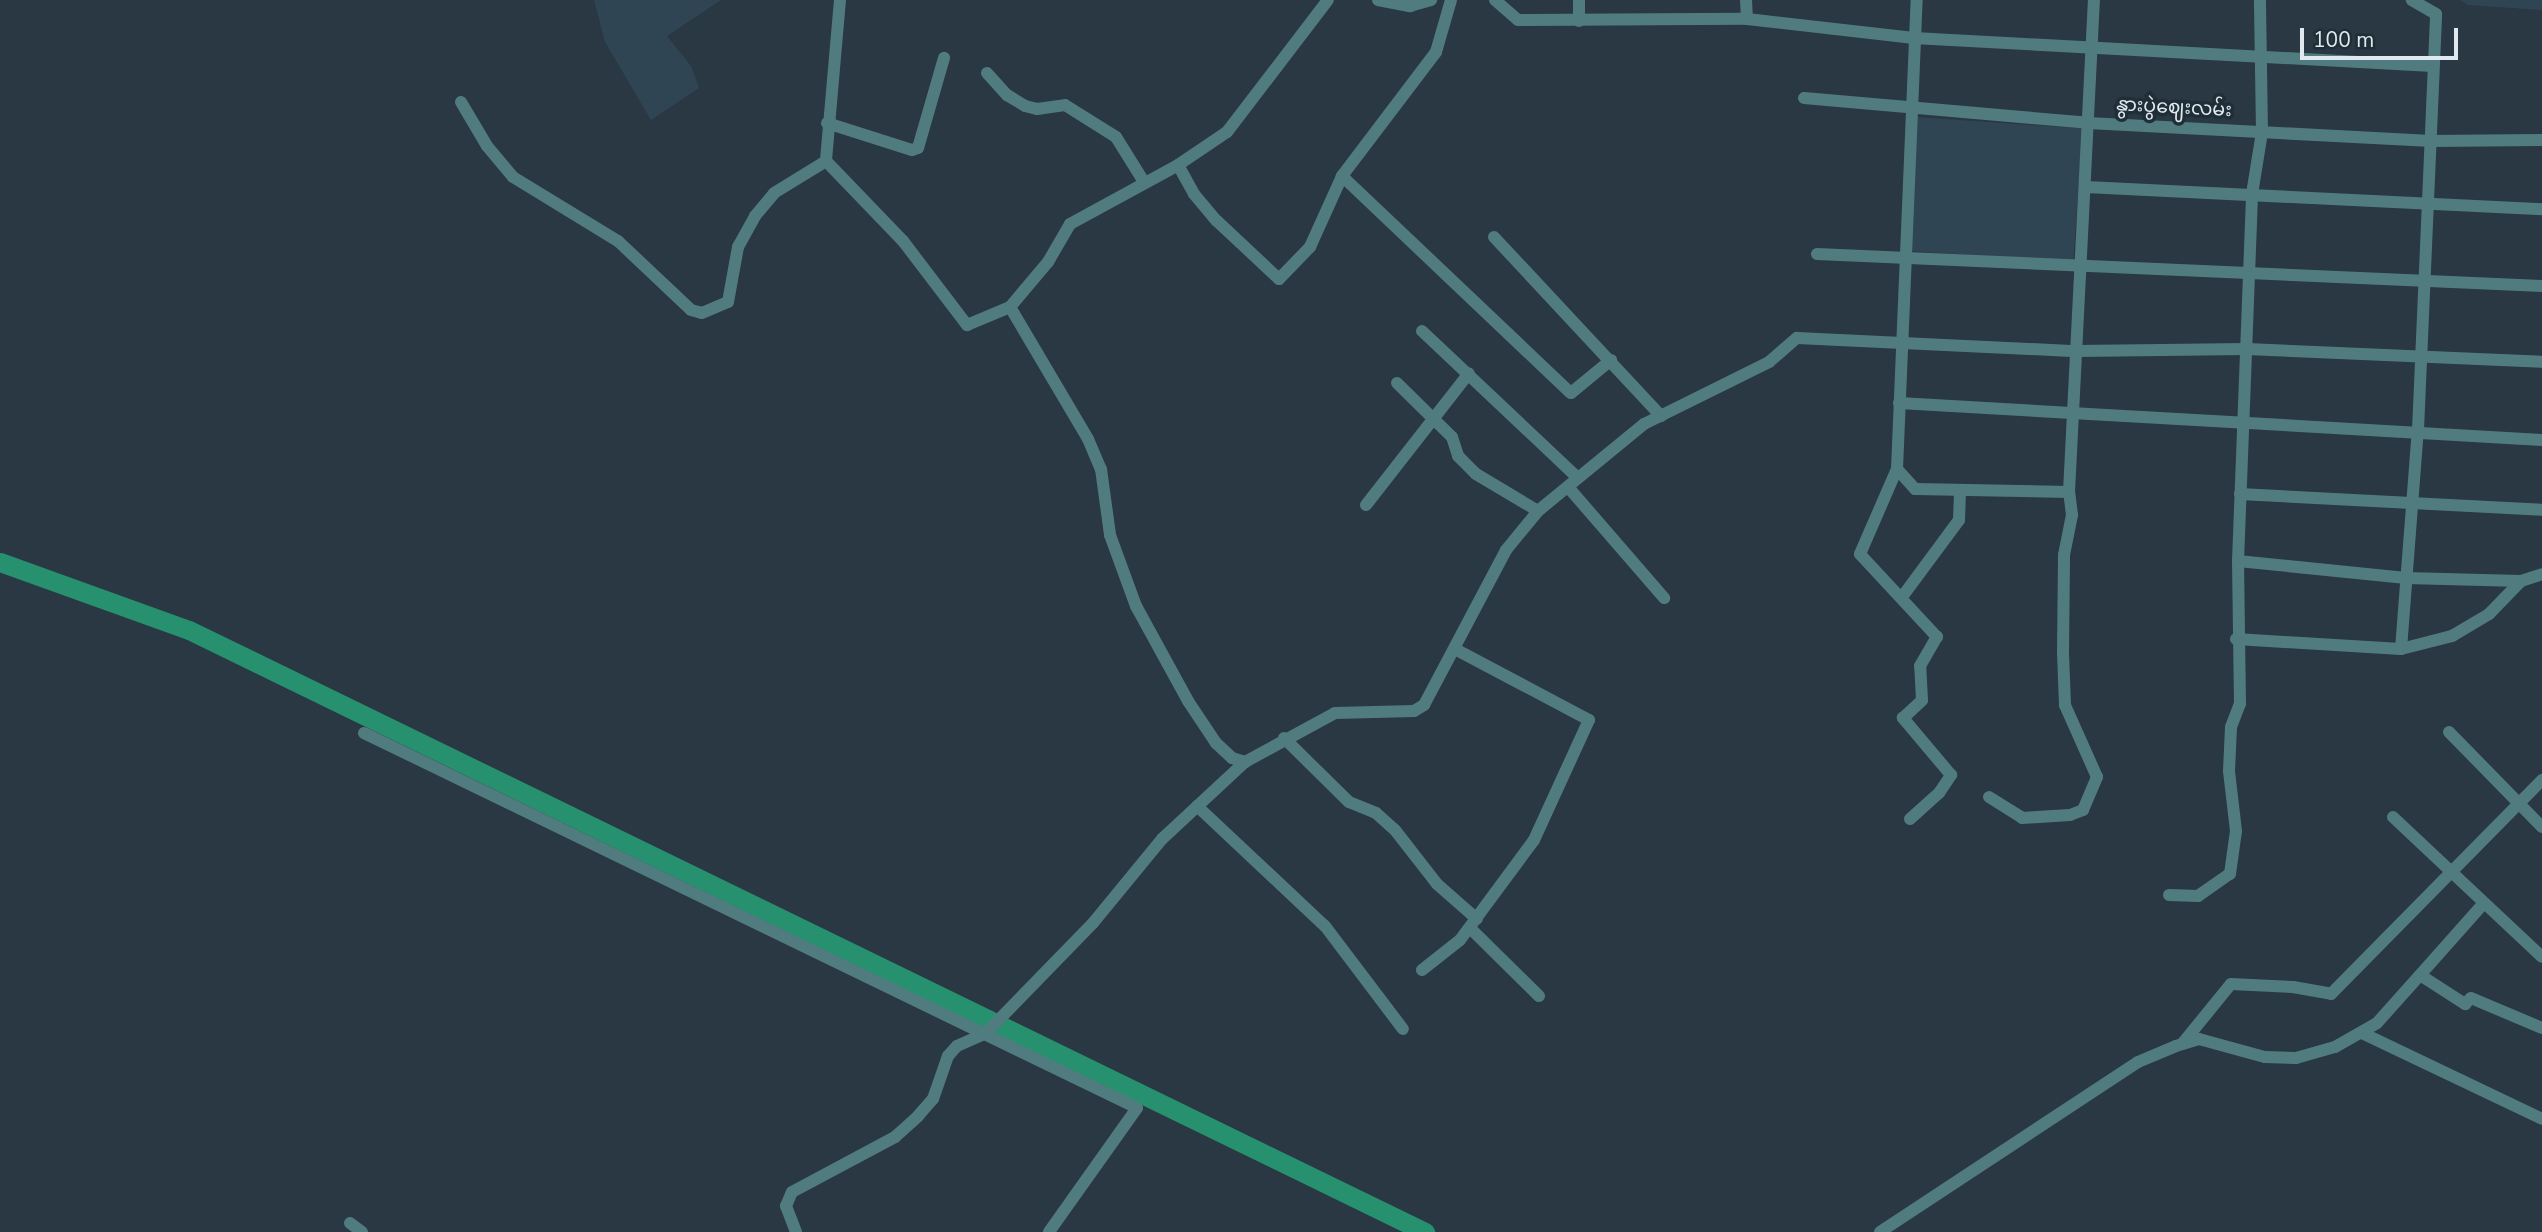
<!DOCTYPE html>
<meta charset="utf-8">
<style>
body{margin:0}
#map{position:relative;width:2542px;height:1232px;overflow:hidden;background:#293842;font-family:"Nunito Sans","Noto Sans Myanmar",sans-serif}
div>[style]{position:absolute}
.built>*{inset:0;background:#304553;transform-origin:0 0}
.river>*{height:19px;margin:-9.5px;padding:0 9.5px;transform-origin:9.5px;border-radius:9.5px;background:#27906f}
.minor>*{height:12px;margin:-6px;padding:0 6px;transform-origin:6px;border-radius:6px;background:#517c7f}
span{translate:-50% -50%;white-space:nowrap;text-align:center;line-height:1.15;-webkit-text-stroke:7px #1f2e37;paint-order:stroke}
.street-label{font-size:19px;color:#e0e9ef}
.scale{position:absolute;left:2300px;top:28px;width:158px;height:32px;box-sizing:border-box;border:4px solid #e0e9ef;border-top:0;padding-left:9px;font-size:21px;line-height:24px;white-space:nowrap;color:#e0e9ef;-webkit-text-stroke:5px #1f2e37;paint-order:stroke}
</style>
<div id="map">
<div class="built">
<i style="clip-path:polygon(594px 0,721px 0,667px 36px,691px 66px,699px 88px,651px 120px,605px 42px)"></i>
<i style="clip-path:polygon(2460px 0,2542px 0,2542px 10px,2468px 5px)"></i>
<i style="left:1917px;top:117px;width:166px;height:134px;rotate:4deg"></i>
</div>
<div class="river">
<i style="left:0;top:562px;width:201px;rotate:19.8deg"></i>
<i style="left:189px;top:630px;width:1375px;rotate:25.97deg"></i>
</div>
<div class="minor">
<i style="left:840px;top:0;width:162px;rotate:95deg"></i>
<i style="left:826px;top:161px;width:111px;rotate:46.1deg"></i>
<i style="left:903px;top:241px;width:106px;rotate:52.7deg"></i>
<i style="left:967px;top:325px;width:47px;rotate:-22.7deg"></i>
<i style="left:1010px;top:307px;width:59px;rotate:-49.8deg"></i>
<i style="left:1048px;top:262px;width:44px;rotate:-59.9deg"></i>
<i style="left:1070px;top:224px;width:123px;rotate:-28.6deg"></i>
<i style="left:1178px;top:165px;width:59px;rotate:-34deg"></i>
<i style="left:1227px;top:132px;width:166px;rotate:-52.6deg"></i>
<i style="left:1378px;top:0;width:33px;rotate:11deg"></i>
<i style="left:1410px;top:6px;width:22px;rotate:-16deg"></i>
<i style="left:1451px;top:0;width:54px;rotate:106.1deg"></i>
<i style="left:1436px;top:52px;width:156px;rotate:127.2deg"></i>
<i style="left:1342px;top:176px;width:315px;rotate:43.5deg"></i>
<i style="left:1571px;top:393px;width:52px;rotate:-39.5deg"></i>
<i style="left:1495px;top:0;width:30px;rotate:41deg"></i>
<i style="left:1518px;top:20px;width:229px;rotate:-0.3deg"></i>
<i style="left:1747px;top:19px;width:168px;rotate:6.5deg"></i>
<i style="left:1914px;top:38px;width:519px;rotate:3.09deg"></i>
<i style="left:1579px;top:0;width:21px;rotate:90deg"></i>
<i style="left:1746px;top:0;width:19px;rotate:87deg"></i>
<i style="left:987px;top:73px;width:30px;rotate:48deg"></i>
<i style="left:1007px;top:95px;width:21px;rotate:31deg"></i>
<i style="left:1025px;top:106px;width:12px;rotate:14deg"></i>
<i style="left:1037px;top:109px;width:28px;rotate:-8deg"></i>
<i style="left:1065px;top:105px;width:60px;rotate:32.1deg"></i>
<i style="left:1116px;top:137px;width:53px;rotate:58.1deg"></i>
<i style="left:1804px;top:98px;width:285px;rotate:5deg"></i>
<i style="left:2088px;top:123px;width:339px;rotate:3deg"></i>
<i style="left:2427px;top:141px;width:115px;rotate:-0.5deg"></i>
<i style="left:461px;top:102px;width:51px;rotate:59.4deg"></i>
<i style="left:487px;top:146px;width:40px;rotate:50deg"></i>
<i style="left:513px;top:177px;width:123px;rotate:31.4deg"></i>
<i style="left:618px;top:241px;width:100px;rotate:43.4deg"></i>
<i style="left:691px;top:310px;width:11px;rotate:15deg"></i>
<i style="left:702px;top:313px;width:28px;rotate:-23deg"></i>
<i style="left:728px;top:302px;width:56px;rotate:-79.7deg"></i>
<i style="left:738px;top:247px;width:35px;rotate:-61deg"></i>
<i style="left:755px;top:216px;width:30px;rotate:-50deg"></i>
<i style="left:774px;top:193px;width:61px;rotate:-31.6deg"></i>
<i style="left:827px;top:123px;width:89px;rotate:17.6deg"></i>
<i style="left:912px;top:150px;width:6px;rotate:-18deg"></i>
<i style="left:918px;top:148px;width:94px;rotate:-73.9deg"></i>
<i style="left:1178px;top:165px;width:33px;rotate:61deg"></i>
<i style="left:1194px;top:194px;width:35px;rotate:50deg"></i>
<i style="left:1217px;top:221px;width:85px;rotate:43.1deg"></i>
<i style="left:1279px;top:279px;width:45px;rotate:-45.9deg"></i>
<i style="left:1310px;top:247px;width:78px;rotate:-65.7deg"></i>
<i style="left:2086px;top:187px;width:457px;rotate:2.8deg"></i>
<i style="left:1494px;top:237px;width:245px;rotate:47deg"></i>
<i style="left:1817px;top:254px;width:726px;rotate:2.53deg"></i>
<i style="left:1010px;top:307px;width:153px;rotate:59.4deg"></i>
<i style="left:1088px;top:439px;width:33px;rotate:67deg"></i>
<i style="left:1101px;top:469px;width:67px;rotate:82.2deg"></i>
<i style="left:1110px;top:535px;width:76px;rotate:69.9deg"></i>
<i style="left:1136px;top:606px;width:108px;rotate:61.3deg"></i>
<i style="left:1188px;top:701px;width:50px;rotate:56.3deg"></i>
<i style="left:1216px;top:743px;width:22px;rotate:43deg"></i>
<i style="left:1232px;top:758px;width:14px;rotate:17deg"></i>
<i style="left:1422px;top:331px;width:214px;rotate:43.3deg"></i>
<i style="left:1397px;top:383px;width:77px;rotate:44.5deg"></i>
<i style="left:1452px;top:437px;width:20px;rotate:72deg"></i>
<i style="left:1458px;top:456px;width:25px;rotate:45deg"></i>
<i style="left:1476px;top:474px;width:72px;rotate:30.8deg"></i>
<i style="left:1899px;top:403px;width:644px;rotate:3.29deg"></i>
<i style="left:1897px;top:469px;width:27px;rotate:48deg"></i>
<i style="left:1915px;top:489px;width:154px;rotate:1.1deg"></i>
<i style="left:1568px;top:487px;width:147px;rotate:49.1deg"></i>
<i style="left:2240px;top:494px;width:302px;rotate:3deg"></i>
<i style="left:1366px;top:505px;width:167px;rotate:-52deg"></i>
<i style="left:2238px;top:561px;width:169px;rotate:5.8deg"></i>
<i style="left:2406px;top:578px;width:115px;rotate:1.5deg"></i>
<i style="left:2521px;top:581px;width:22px;rotate:-18deg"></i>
<i style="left:1902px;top:597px;width:96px;rotate:-53.5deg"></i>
<i style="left:1959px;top:520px;width:30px;rotate:-88deg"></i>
<i style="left:2236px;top:639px;width:165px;rotate:3.5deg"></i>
<i style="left:2401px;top:649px;width:53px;rotate:-14.3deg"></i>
<i style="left:2452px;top:636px;width:43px;rotate:-30.7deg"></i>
<i style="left:2489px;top:614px;width:46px;rotate:-45.9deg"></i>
<i style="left:2401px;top:649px;width:220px;rotate:-85.6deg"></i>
<i style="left:2418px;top:430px;width:416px;rotate:-87.5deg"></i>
<i style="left:2436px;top:14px;width:28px;rotate:-150deg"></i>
<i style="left:2449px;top:732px;width:133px;rotate:45.6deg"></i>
<i style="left:364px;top:733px;width:859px;rotate:25.88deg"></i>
<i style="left:1137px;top:1108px;width:152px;rotate:125.4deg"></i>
<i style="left:1284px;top:738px;width:91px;rotate:44.6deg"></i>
<i style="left:1349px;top:802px;width:29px;rotate:22deg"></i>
<i style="left:1376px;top:813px;width:25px;rotate:42deg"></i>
<i style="left:1395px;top:830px;width:68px;rotate:52.1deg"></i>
<i style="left:1437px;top:884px;width:53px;rotate:41.2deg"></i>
<i style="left:1989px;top:797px;width:39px;rotate:32deg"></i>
<i style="left:2022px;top:818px;width:48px;rotate:-3.6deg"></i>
<i style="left:2070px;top:815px;width:14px;rotate:-21deg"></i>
<i style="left:2083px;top:810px;width:36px;rotate:-67deg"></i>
<i style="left:2097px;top:777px;width:79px;rotate:-114deg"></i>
<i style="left:2065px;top:705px;width:52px;rotate:-92.2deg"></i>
<i style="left:2063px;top:653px;width:98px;rotate:-89.4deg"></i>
<i style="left:2064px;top:555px;width:41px;rotate:-78.7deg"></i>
<i style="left:2072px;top:515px;width:23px;rotate:-97deg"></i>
<i style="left:2069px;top:492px;width:493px;rotate:-87.1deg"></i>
<i style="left:1197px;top:806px;width:175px;rotate:43.2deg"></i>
<i style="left:1325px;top:926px;width:129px;rotate:52.9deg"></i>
<i style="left:2393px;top:817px;width:204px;rotate:43.2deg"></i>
<i style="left:1910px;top:819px;width:39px;rotate:-42deg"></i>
<i style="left:1939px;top:793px;width:22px;rotate:-56deg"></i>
<i style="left:1951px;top:775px;width:75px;rotate:-130.1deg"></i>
<i style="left:1903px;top:718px;width:26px;rotate:-43deg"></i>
<i style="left:1922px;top:700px;width:34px;rotate:-93deg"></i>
<i style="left:1920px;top:666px;width:34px;rotate:-60deg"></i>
<i style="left:1937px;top:637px;width:113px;rotate:-132.9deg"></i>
<i style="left:1860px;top:554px;width:93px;rotate:-66.5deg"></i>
<i style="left:1897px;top:469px;width:469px;rotate:-87.6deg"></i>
<i style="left:2169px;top:895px;width:29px;rotate:2deg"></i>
<i style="left:2198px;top:896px;width:39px;rotate:-35deg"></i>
<i style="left:2230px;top:874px;width:43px;rotate:-82.1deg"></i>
<i style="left:2236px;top:831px;width:60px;rotate:-96.7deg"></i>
<i style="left:2229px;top:771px;width:44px;rotate:-87.4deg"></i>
<i style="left:2231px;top:727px;width:25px;rotate:-69deg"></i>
<i style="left:2240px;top:704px;width:143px;rotate:-90.8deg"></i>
<i style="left:2238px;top:561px;width:367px;rotate:-87.8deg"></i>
<i style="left:2252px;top:194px;width:63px;rotate:-80.8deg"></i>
<i style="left:2262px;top:132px;width:132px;rotate:-90.9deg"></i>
<i style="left:1470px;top:928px;width:97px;rotate:44.6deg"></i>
<i style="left:1422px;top:970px;width:48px;rotate:-38.3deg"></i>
<i style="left:1460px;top:940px;width:124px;rotate:-53.5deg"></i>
<i style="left:1534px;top:840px;width:132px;rotate:-65.4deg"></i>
<i style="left:1589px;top:720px;width:152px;rotate:-152.1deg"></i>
<i style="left:2420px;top:975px;width:96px;rotate:-48.4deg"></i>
<i style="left:2362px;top:1033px;width:199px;rotate:25.5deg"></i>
<i style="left:2182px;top:1044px;width:77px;rotate:-50.8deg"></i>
<i style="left:2231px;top:984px;width:62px;rotate:2.8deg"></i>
<i style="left:2293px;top:987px;width:39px;rotate:10deg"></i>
<i style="left:2331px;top:994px;width:301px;rotate:-45.4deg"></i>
<i style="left:350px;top:1223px;width:15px;rotate:37deg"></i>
<i style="left:796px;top:1232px;width:28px;rotate:-111deg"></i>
<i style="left:786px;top:1206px;width:15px;rotate:-67deg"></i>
<i style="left:792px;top:1192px;width:117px;rotate:-28.1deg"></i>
<i style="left:895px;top:1137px;width:31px;rotate:-42deg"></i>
<i style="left:918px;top:1116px;width:23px;rotate:-49deg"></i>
<i style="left:933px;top:1099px;width:46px;rotate:-70.8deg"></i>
<i style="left:948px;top:1056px;width:13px;rotate:-48deg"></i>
<i style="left:957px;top:1046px;width:32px;rotate:-24deg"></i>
<i style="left:986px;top:1033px;width:153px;rotate:-45.8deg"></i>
<i style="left:1093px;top:923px;width:109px;rotate:-50.6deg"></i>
<i style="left:1162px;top:839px;width:113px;rotate:-42.9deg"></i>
<i style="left:1245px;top:762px;width:102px;rotate:-28.6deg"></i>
<i style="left:1335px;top:713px;width:79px;rotate:-1.5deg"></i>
<i style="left:1414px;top:711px;width:12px;rotate:-31deg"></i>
<i style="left:1424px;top:705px;width:175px;rotate:-62.1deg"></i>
<i style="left:1506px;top:550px;width:50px;rotate:-50.6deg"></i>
<i style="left:1538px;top:511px;width:137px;rotate:-39.4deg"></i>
<i style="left:1644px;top:424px;width:140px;rotate:-26.4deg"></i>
<i style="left:1769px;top:362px;width:37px;rotate:-41deg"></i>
<i style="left:1797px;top:338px;width:279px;rotate:2.7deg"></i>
<i style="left:2076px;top:351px;width:171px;rotate:-0.7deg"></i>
<i style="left:2247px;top:349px;width:295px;rotate:2.5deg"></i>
<i style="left:1880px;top:1232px;width:309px;rotate:-33.4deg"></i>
<i style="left:2138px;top:1062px;width:41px;rotate:-22.8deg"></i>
<i style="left:2176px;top:1046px;width:24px;rotate:-17deg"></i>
<i style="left:2199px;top:1039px;width:68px;rotate:15.3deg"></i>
<i style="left:2265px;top:1057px;width:31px;rotate:2deg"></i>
<i style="left:2296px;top:1058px;width:41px;rotate:-15.8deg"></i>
<i style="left:2335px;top:1047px;width:48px;rotate:-29.7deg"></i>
<i style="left:2377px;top:1023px;width:64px;rotate:-48.1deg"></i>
<i style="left:2420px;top:975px;width:54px;rotate:32.8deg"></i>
<i style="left:2465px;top:1004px;width:8px;rotate:-45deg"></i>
<i style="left:2471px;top:998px;width:77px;rotate:22.9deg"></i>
</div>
<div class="street-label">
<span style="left:2174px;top:108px;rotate:3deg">နွားပွဲဈေးလမ်း</span>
</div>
<div class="scale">100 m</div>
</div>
